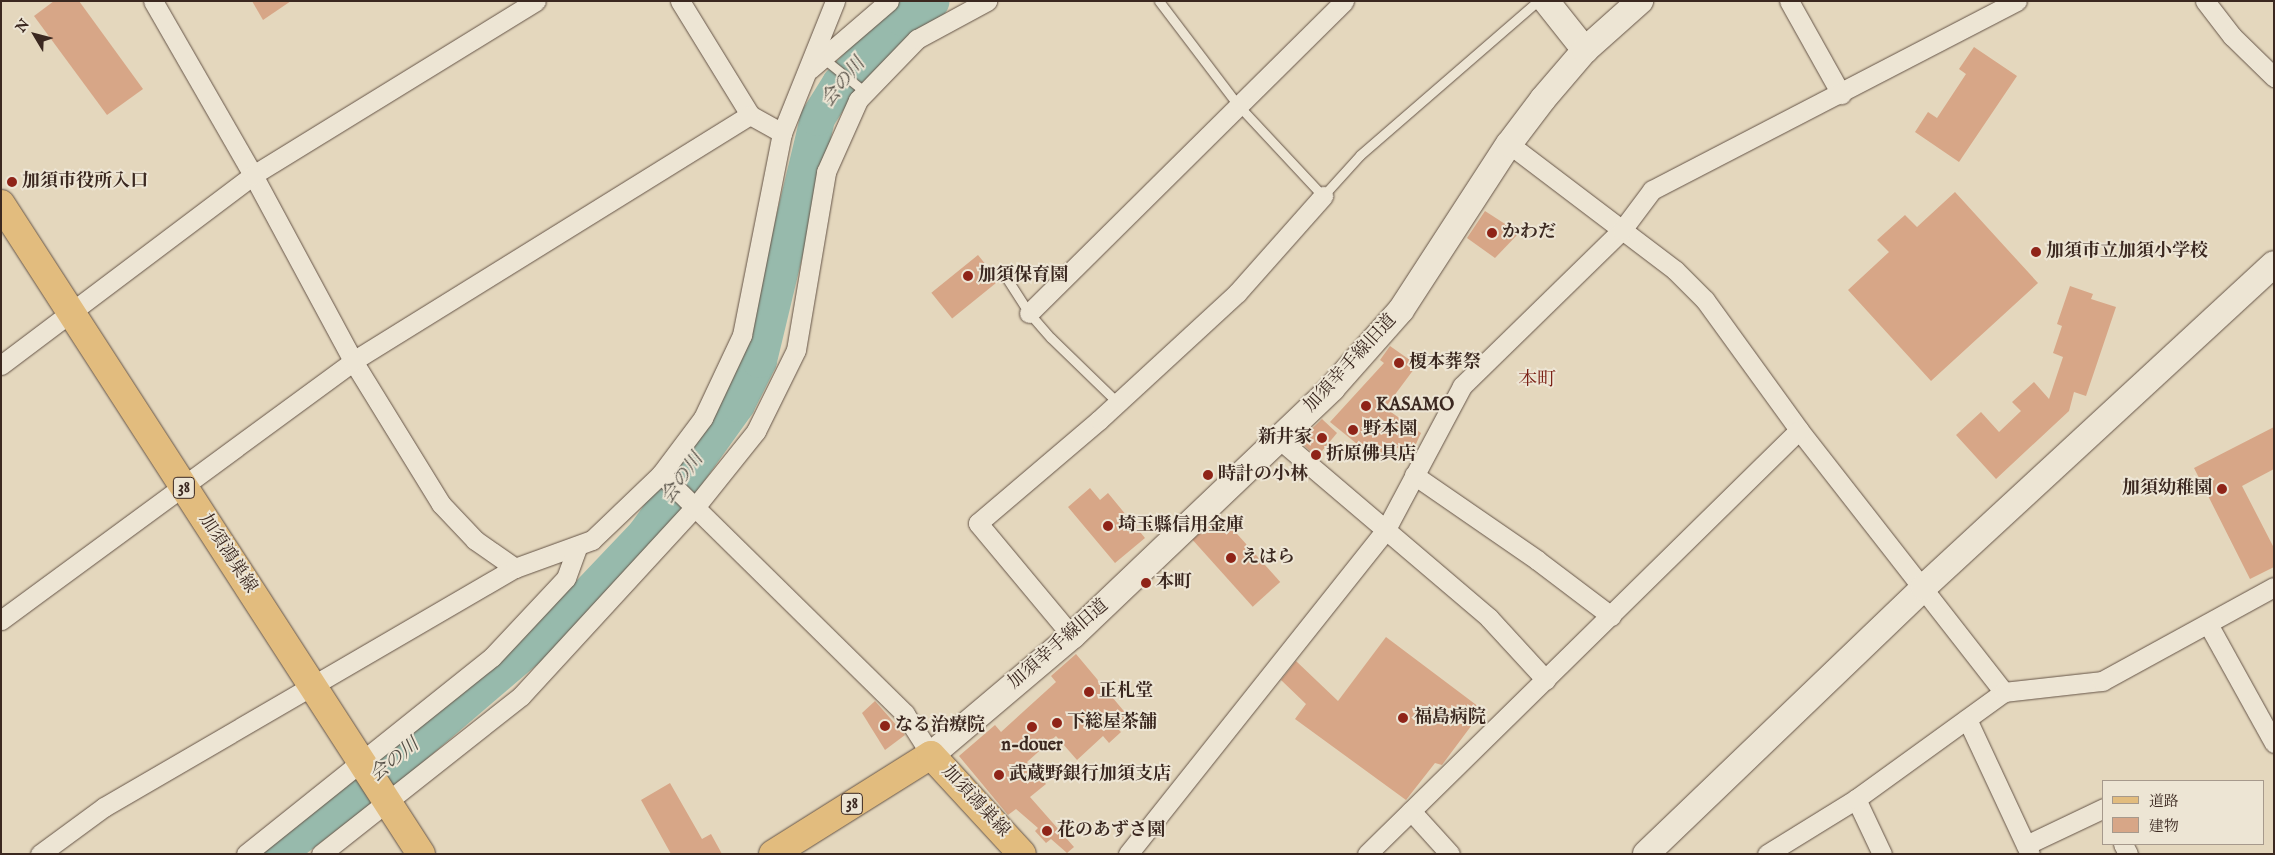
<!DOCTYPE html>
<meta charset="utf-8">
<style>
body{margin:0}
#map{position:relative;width:2275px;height:855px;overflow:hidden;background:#e4d7bd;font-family:"IM FELL English","Noto Serif JP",serif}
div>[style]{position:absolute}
.river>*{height:35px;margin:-17.5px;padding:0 17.5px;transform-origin:17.5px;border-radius:17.5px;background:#97baac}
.building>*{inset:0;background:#d7a687;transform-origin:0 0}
.roads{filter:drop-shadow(0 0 1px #655447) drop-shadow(0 0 1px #655447)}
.lane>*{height:9px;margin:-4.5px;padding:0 4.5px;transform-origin:4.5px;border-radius:4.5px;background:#ede5d4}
.street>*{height:19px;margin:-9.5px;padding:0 9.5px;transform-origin:9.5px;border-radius:9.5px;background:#ede5d4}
.secondary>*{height:26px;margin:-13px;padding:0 13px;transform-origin:13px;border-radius:13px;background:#ede5d4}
.primary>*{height:28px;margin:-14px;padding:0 14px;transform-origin:14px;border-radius:14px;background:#e2bc7e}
.dots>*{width:14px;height:14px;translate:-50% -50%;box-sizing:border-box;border:2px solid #ede5d4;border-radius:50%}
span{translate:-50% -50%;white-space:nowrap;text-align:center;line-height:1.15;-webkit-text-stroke:4px #ede5d4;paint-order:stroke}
.shield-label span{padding:1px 4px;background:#ede5d4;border:1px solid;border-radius:4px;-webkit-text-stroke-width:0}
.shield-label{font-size:16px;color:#3b2820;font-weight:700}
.poi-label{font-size:18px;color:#3b2820;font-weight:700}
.left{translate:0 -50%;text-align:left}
.right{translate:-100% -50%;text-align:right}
.street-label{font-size:18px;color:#3b2820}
.water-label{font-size:19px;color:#524c43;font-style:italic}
.neighbourhood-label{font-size:19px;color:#7a1f14}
.frame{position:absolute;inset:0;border:2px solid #3b2820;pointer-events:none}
.legend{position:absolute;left:2102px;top:780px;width:162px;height:65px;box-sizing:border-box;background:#ede5d4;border:1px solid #a6998c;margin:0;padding:6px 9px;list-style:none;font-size:15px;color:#3b2820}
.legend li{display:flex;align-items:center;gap:10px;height:25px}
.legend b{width:25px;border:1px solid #a6998c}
.north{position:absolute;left:10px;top:10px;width:50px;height:50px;-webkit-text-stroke:4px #ede5d4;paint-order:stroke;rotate:307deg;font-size:14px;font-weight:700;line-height:20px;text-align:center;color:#3b2820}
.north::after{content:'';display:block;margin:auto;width:18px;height:22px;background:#3b2820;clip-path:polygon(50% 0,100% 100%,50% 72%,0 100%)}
</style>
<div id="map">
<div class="river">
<i style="left:276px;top:854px;width:149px;rotate:-37.6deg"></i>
<i style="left:394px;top:763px;width:226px;rotate:-40.5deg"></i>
<i style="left:566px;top:616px;width:113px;rotate:-46.4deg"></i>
<i style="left:644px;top:534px;width:160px;rotate:-54.4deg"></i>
<i style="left:737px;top:404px;width:49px;rotate:-63.4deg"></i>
<i style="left:759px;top:360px;width:249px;rotate:-76.5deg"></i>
<i style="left:817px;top:118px;width:41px;rotate:-57.8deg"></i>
<i style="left:839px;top:83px;width:91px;rotate:-45.9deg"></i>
<i style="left:902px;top:18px;width:34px;rotate:-30deg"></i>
</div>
<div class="building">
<i style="clip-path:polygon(54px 1px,79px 1px,143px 89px,107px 115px,34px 16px)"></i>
<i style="clip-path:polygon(252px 1px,291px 1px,263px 20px)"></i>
<i style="clip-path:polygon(1974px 47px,2017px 76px,1959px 162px,1915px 132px,1928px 112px,1937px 118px,1966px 74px,1959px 69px)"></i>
<i style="clip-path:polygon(1955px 192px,2038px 283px,1931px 381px,1848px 290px,1889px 252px,1877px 240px,1905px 215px,1917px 227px)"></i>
<i style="clip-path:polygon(1485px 211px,1519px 233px,1495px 258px,1467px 238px)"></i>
<i style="left:978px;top:255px;width:33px;height:60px;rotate:51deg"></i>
<i style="clip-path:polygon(2070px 286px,2093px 294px,2091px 299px,2116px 307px,2086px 396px,2074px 392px,2069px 411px,1996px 479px,1956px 435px,1981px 412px,1999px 432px,2021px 411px,2012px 402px,2034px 382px,2049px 399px,2063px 357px,2053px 353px,2062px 326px,2057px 324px)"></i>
<i style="clip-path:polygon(1390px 346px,1417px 365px,1385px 408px,1421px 433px,1410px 457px,1391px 443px,1378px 461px,1330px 422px,1384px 363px,1380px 360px)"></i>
<i style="clip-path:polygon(1322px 419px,1337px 433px,1317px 457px,1299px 441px)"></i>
<i style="clip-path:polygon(2274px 427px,2274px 469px,2242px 486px,2274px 548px,2274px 567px,2250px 579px,2194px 468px)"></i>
<i style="clip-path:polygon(1090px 488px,1100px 500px,1108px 493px,1145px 538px,1115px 563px,1068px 507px)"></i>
<i style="left:1220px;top:515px;width:90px;height:37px;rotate:48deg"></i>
<i style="clip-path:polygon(1386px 637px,1483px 710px,1442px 765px,1435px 763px,1406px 800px,1295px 719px,1306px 704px,1281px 680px,1296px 661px,1338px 701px)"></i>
<i style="clip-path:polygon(1076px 654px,1128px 716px,1116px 727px,1121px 732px,1109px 743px,1103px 736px,1077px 760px,1056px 736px,1027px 762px,1046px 784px,1030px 797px,1074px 847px,1067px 853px,1051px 839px,1046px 843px,1035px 831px,1038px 828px,1016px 809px,1008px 815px,959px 756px,995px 725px,1001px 732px,1056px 682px,1051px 676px)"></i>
<i style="clip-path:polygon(875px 701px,905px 735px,885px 750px,862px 713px)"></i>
<i style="clip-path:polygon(670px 783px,702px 839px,711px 834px,722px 854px,671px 854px,641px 800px)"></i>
</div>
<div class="roads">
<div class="lane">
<i style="left:1159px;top:1px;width:131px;rotate:52.8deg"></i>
<i style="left:1238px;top:105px;width:125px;rotate:47deg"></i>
<i style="left:1323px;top:196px;width:55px;rotate:-47.9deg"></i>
<i style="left:1360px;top:155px;width:235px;rotate:-40.9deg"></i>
<i style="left:823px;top:58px;width:54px;rotate:39deg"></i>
<i style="left:1004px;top:274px;width:46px;rotate:57.3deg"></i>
<i style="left:1029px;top:313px;width:33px;rotate:49deg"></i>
<i style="left:1051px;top:338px;width:93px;rotate:44.1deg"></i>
</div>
<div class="street">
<i style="left:153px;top:1px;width:201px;rotate:60.1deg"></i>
<i style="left:253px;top:175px;width:211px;rotate:61.7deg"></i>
<i style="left:353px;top:361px;width:168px;rotate:58.4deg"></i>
<i style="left:441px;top:504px;width:50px;rotate:46.6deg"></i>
<i style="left:475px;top:540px;width:49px;rotate:35deg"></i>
<i style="left:680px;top:1px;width:134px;rotate:58.4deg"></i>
<i style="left:750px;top:115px;width:37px;rotate:29deg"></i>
<i style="left:1789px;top:1px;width:107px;rotate:60.8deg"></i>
<i style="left:2205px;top:1px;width:44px;rotate:52.4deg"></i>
<i style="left:2232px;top:36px;width:59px;rotate:44.3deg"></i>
<i style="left:810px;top:69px;width:104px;rotate:-40.7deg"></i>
<i style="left:1509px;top:144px;width:208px;rotate:37.2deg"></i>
<i style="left:1675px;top:270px;width:42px;rotate:45deg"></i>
<i style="left:1705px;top:300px;width:160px;rotate:54.1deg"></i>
<i style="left:1799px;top:430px;width:333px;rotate:52deg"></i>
<i style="left:1029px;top:313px;width:443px;rotate:-44.7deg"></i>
<i style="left:1px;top:365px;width:316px;rotate:-37deg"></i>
<i style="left:253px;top:175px;width:332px;rotate:-31.6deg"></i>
<i style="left:1279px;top:439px;width:276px;rotate:40.4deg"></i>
<i style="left:1489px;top:618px;width:84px;rotate:47.4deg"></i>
<i style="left:661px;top:474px;width:342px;rotate:44.5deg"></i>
<i style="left:905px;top:714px;width:49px;rotate:57.6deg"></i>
<i style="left:1414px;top:475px;width:150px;rotate:34.6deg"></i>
<i style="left:1537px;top:560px;width:93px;rotate:37.1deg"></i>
<i style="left:1px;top:620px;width:437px;rotate:-36.3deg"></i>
<i style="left:353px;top:361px;width:467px;rotate:-31.8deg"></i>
<i style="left:2208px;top:624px;width:136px;rotate:61deg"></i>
<i style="left:1072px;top:636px;width:147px;rotate:-129.8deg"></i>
<i style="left:978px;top:523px;width:159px;rotate:-40.4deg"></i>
<i style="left:1099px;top:420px;width:188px;rotate:-42.6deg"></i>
<i style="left:1237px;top:293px;width:130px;rotate:-48.4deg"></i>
<i style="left:1967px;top:719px;width:149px;rotate:65deg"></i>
<i style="left:1856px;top:799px;width:61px;rotate:64.7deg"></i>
<i style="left:1411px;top:811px;width:58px;rotate:47.8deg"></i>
<i style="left:2123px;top:844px;width:11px;rotate:63deg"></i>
<i style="left:2026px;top:845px;width:86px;rotate:-25.4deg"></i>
<i style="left:40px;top:854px;width:79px;rotate:-36.3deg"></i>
<i style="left:104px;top:807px;width:475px;rotate:-30.2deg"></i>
<i style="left:515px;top:568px;width:82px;rotate:-20deg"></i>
<i style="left:592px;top:540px;width:95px;rotate:-43.7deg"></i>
<i style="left:661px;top:474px;width:70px;rotate:-53.1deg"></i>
<i style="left:703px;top:418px;width:92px;rotate:-64.8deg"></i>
<i style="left:742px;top:335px;width:206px;rotate:-78.8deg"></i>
<i style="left:782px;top:133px;width:142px;rotate:-68.1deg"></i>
<i style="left:246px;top:854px;width:315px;rotate:-38.7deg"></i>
<i style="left:492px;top:657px;width:108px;rotate:-46.9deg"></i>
<i style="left:566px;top:578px;width:32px;rotate:-70deg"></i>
<i style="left:321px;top:854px;width:255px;rotate:-38.3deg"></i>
<i style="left:521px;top:696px;width:258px;rotate:-47.4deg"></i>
<i style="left:696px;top:506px;width:96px;rotate:-51.3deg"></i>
<i style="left:756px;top:431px;width:90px;rotate:-63.7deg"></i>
<i style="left:796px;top:350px;width:181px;rotate:-80.4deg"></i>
<i style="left:826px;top:172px;width:79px;rotate:-66deg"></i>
<i style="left:858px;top:100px;width:85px;rotate:-46deg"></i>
<i style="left:917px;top:39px;width:80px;rotate:-28.5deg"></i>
<i style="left:1128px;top:854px;width:413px;rotate:-51.5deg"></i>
<i style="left:1385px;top:531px;width:164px;rotate:-62deg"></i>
<i style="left:1462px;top:386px;width:223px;rotate:-44.3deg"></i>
<i style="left:1622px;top:230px;width:50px;rotate:-53.1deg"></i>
<i style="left:1652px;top:190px;width:411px;rotate:-27.4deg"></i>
<i style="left:1367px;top:854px;width:605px;rotate:-44.46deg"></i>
<i style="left:1767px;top:854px;width:105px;rotate:-31.7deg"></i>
<i style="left:1856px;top:799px;width:183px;rotate:-35.9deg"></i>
<i style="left:2004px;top:692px;width:99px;rotate:-6.4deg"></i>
<i style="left:2102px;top:681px;width:196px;rotate:-28.7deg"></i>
</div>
<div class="secondary">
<i style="left:1546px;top:1px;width:63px;rotate:51.5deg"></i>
<i style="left:931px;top:755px;width:185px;rotate:-40.2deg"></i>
<i style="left:1072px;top:636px;width:359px;rotate:-43.6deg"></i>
<i style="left:1332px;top:388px;width:104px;rotate:-48.5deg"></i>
<i style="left:1401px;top:310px;width:198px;rotate:-57deg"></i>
<i style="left:1509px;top:144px;width:56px;rotate:-52.9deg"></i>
<i style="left:1543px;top:99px;width:65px;rotate:-49.4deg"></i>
<i style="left:1585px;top:50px;width:74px;rotate:-41.7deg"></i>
<i style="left:1646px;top:854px;width:385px;rotate:-43.8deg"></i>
<i style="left:1924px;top:587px;width:476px;rotate:-42.7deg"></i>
</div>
<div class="primary">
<i style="left:1px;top:204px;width:774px;rotate:57.13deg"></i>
<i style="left:773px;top:854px;width:186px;rotate:-32.1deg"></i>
<i style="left:931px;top:755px;width:134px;rotate:47.4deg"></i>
</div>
</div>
<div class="dots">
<i style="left:12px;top:182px;background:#8f2418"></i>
<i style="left:1492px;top:233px;background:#8f2418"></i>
<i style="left:2036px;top:252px;background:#8f2418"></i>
<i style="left:968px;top:276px;background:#8f2418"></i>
<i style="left:1399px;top:363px;background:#8f2418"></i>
<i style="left:1366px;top:406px;background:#8f2418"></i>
<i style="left:1353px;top:430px;background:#8f2418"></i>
<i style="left:1322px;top:438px;background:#8f2418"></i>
<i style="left:1316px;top:455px;background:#8f2418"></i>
<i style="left:1208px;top:475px;background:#8f2418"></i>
<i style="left:2222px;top:489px;background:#8f2418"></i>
<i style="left:1108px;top:526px;background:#8f2418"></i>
<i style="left:1231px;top:558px;background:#8f2418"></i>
<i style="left:1146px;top:583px;background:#8f2418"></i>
<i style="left:1089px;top:692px;background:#8f2418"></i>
<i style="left:1403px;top:718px;background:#8f2418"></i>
<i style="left:1057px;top:723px;background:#8f2418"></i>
<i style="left:885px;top:726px;background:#8f2418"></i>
<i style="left:1032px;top:727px;background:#8f2418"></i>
<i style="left:999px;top:775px;background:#8f2418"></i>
<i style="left:1047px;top:831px;background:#8f2418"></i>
</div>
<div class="shield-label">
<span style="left:184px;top:488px">38</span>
<span style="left:852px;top:804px">38</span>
</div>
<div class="poi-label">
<span class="left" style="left:22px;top:182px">加須市役所入口</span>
<span class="left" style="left:1502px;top:233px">かわだ</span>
<span class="left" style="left:2046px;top:252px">加須市立加須小学校</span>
<span class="left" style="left:978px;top:276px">加須保育園</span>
<span class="left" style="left:1409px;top:363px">榎本葬祭</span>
<span class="left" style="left:1376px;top:406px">KASAMO</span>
<span class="left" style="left:1363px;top:430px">野本園</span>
<span class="right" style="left:1312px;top:438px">新井家</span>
<span class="left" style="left:1326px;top:455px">折原佛具店</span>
<span class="left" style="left:1218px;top:475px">時計の小林</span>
<span class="right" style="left:2212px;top:489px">加須幼稚園</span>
<span class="left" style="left:1118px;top:526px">埼玉縣信用金庫</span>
<span class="left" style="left:1241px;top:558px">えはら</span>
<span class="left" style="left:1156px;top:583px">本町</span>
<span class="left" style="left:1099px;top:692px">正札堂</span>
<span class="left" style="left:1414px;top:718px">福島病院</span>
<span class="left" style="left:1067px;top:723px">下総屋茶舗</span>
<span class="left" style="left:895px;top:726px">なる治療院</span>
<span style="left:1032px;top:746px">n-douer</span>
<span class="left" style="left:1009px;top:775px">武蔵野銀行加須支店</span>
<span class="left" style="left:1057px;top:831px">花のあずさ園</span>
</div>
<div class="street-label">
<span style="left:1351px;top:364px;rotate:-47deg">加須幸手線旧道</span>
<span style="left:227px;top:554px;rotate:57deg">加須鴻巣線</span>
<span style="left:1059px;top:645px;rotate:-41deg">加須幸手線旧道</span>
<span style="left:975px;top:802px;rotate:47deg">加須鴻巣線</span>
</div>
<div class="water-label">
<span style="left:844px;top:83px;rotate:-51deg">会の川</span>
<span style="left:683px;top:479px;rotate:-54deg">会の川</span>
<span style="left:395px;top:761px;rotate:-39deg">会の川</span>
</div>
<div class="neighbourhood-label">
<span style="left:1537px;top:381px">本町</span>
</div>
<div class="frame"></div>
<ul class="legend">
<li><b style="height:6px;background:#e2bc7e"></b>道路</li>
<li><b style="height:14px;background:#d7a687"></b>建物</li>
</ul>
<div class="north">N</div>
</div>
